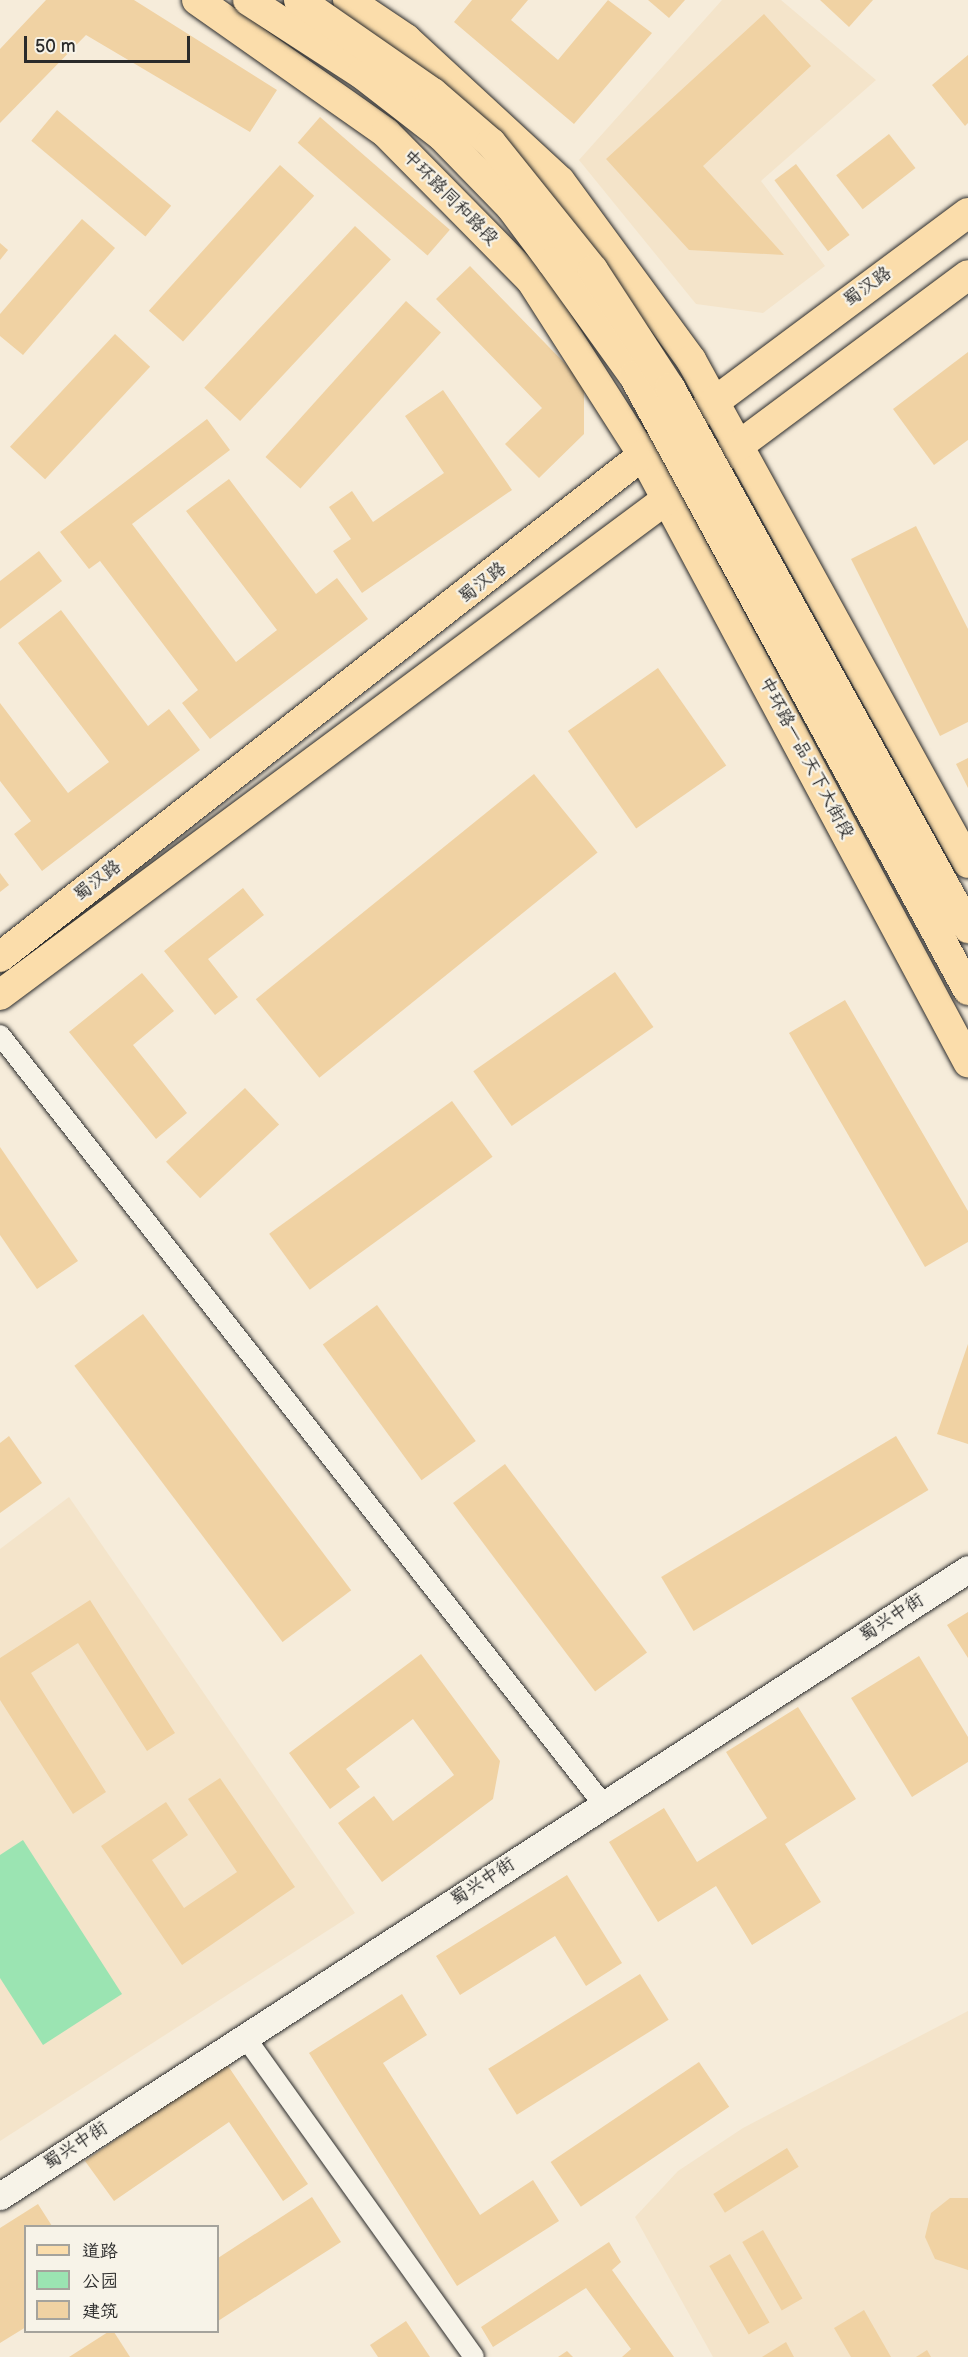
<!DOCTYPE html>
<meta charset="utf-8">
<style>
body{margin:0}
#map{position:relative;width:968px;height:2357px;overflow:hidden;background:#f6ecda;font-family:"Balsamiq Sans","LXGW WenKai TC",sans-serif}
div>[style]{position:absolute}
.built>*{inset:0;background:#f4e4ca}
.green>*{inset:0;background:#9be4b2}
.building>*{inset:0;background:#f0d2a3;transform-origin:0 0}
.roads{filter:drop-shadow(0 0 2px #2b2b2b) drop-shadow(0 0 2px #2b2b2b)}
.street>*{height:20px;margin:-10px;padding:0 10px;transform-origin:10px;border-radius:10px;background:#f7f3e8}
.secondary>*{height:27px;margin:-13.5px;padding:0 13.5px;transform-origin:13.5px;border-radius:13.5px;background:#f7f3e8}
.primary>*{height:30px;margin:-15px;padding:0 15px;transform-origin:15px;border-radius:15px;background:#fbddab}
.bridges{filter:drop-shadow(0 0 2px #2b2b2b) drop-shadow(0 0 2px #2b2b2b)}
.primary-bridge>*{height:30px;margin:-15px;padding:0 15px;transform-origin:15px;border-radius:15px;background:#fbddab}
span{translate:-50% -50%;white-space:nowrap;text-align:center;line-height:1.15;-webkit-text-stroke:4.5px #f7f3e8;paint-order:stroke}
.street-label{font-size:18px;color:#2b2b2b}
.legend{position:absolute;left:24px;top:2225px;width:195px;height:108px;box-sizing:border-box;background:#f7f3e8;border:2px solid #a5a39c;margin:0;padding:8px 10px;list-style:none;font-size:18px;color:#2b2b2b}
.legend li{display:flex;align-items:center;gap:12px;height:30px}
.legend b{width:30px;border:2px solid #a5a39c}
.scale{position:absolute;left:24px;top:36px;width:166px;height:27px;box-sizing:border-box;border:3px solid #2b2b2b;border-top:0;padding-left:8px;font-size:18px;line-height:21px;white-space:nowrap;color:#2b2b2b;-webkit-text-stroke:4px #f7f3e8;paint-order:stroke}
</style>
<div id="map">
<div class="built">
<i style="clip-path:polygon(722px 0,781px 0,876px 80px,761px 181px,825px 266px,763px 313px,696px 304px,579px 160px)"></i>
<i style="clip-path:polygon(69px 1497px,355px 1913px,0 2141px,0 1549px)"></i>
<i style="clip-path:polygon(968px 2011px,968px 2357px,713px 2357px,635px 2217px,678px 2171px,743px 2128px)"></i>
</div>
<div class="green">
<i style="clip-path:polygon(23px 1840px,122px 1994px,43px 2045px,0 1978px,0 1855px)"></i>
</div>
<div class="building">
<i style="clip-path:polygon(46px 0,134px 0,277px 90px,250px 132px,86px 35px,0 123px,0 49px)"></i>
<i style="clip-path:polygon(472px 0,528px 0,511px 20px,558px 60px,608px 0,652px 33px,574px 124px,454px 22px)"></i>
<i style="clip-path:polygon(648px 0,685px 0,669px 18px)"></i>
<i style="clip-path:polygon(820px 0,873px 0,849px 27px)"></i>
<i style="clip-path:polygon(764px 14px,811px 66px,703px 166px,784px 255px,689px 250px,606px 159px)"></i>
<i style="clip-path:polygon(968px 55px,968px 123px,965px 126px,932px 85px)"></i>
<i style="left:57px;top:110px;width:149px;height:40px;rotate:40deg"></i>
<i style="left:320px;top:117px;width:172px;height:34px;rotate:41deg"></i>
<i style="left:889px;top:134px;width:43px;height:67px;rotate:52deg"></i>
<i style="left:796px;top:164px;width:89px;height:27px;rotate:53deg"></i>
<i style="left:280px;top:165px;width:46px;height:196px;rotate:42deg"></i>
<i style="clip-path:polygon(82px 219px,115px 248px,23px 355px,0 336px,0 314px)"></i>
<i style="left:355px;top:226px;width:49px;height:221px;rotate:43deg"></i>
<i style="clip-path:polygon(0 243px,8px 250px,0 260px)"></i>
<i style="clip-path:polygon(470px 266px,584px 383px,584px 434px,539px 478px,505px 444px,542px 408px,436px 299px)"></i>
<i style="left:406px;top:301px;width:47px;height:210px;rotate:42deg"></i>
<i style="left:115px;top:334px;width:48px;height:154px;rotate:43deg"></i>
<i style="clip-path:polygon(968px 352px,968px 440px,934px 465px,893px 409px)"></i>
<i style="clip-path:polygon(443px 390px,512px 490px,362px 593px,333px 551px,351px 539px,329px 507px,352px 491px,373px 522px,444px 473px,405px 416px)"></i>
<i style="clip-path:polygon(207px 419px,230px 450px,132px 524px,236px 662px,277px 630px,186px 511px,229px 479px,316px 594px,337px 578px,368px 619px,210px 739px,182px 703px,198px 690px,100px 561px,89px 569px,60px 532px)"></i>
<i style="clip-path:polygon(916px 526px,968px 629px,968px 722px,940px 736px,851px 559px)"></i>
<i style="clip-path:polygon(39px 551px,62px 581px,0 629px,0 581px)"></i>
<i style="clip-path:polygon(61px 610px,148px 726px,169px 709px,200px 750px,42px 871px,14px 834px,31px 821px,0 781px,0 703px,68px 793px,109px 762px,18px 643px)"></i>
<i style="left:658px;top:668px;width:119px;height:110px;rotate:55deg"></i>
<i style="clip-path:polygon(968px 758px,968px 788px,956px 764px)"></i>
<i style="left:534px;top:774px;width:101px;height:358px;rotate:51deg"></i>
<i style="clip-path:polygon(0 873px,9px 885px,0 892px)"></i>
<i style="clip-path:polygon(243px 888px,264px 915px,208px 959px,238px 997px,215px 1015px,164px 951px)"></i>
<i style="left:615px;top:972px;width:67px;height:173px;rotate:55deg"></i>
<i style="clip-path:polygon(142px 973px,174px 1011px,133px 1045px,187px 1113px,156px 1139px,69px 1032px)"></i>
<i style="clip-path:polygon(845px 1000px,968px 1211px,968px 1242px,925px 1267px,789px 1033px)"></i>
<i style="left:245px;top:1088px;width:50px;height:108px;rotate:47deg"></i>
<i style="left:452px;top:1101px;width:69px;height:226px;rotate:54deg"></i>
<i style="clip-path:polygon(0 1147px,78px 1261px,37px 1289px,0 1235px)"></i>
<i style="left:377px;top:1305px;width:168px;height:67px;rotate:54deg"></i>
<i style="left:143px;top:1314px;width:346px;height:86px;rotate:53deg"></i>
<i style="clip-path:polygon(968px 1344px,968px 1444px,937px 1434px)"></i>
<i style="clip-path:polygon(9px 1436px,42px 1483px,0 1513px,0 1443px)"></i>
<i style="left:896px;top:1436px;width:63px;height:274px;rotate:59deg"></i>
<i style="left:505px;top:1464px;width:236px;height:65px;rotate:53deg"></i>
<i style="clip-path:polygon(90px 1600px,175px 1733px,147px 1751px,78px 1643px,31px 1673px,106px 1792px,73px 1814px,0 1700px,0 1658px)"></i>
<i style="clip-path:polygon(968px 1612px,968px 1658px,947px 1625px)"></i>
<i style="clip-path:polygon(421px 1654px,500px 1761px,493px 1799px,382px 1882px,338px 1823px,374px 1796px,393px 1821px,454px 1775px,413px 1719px,346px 1769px,360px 1787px,330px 1809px,289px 1753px)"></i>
<i style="clip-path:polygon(919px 1656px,968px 1737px,968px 1762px,912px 1797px,851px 1698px)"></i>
<i style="clip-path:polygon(798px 1707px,856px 1799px,785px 1844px,821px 1902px,752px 1945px,716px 1886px,658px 1922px,609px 1842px,664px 1808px,697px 1862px,767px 1818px,726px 1752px)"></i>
<i style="clip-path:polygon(220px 1778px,295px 1887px,182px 1965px,101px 1846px,166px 1802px,188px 1835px,152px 1860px,184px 1908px,237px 1872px,188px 1799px)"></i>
<i style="clip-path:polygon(567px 1875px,622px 1963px,586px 1986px,555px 1936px,460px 1995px,436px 1956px)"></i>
<i style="left:640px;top:1974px;width:54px;height:179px;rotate:58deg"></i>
<i style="clip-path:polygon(402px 1994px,427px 2035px,383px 2063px,480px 2215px,533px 2180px,559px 2221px,457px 2286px,309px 2053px)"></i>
<i style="left:699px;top:2062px;width:54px;height:179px;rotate:56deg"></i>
<i style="clip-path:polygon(226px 2063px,308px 2184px,283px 2201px,229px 2122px,114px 2201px,85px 2161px)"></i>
<i style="left:787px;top:2148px;width:22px;height:87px;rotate:58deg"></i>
<i style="clip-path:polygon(312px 2197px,341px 2242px,218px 2321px,218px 2258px)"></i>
<i style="clip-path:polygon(950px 2198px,968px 2198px,968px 2270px,935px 2259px,925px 2237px,931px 2213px)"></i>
<i style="clip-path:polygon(38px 2204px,52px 2226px,26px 2226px,26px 2327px,0 2343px,0 2228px)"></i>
<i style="left:763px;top:2230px;width:79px;height:24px;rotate:60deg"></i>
<i style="clip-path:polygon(609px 2242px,621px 2262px,612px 2270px,674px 2357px,622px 2357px,631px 2349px,586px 2288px,493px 2347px,481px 2327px)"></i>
<i style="left:730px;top:2254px;width:79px;height:24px;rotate:60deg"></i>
<i style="clip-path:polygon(864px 2310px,891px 2357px,851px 2357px,834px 2328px)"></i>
<i style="clip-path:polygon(406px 2321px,430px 2357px,378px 2357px,370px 2345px)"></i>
<i style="clip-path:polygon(108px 2332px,114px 2332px,130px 2357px,69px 2357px)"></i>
<i style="clip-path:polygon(786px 2342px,794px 2357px,762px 2357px)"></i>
<i style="clip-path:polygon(927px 2350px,931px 2357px,916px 2357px)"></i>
<i style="clip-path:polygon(567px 2351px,573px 2357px,558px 2357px)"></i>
</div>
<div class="roads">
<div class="street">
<i style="left:0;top:1035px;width:977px;rotate:51.9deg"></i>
<i style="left:245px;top:2037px;width:393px;rotate:54.4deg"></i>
</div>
<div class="secondary">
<i style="left:0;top:2196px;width:1153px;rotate:-32.93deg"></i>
</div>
<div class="primary">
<i style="left:197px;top:0;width:231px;rotate:35.1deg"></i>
<i style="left:386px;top:133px;width:206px;rotate:45.4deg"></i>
<i style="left:531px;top:280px;width:208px;rotate:57.4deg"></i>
<i style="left:643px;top:455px;width:689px;rotate:61.83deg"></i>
<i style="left:348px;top:0;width:70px;rotate:33.9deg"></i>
<i style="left:406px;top:39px;width:209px;rotate:42.7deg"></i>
<i style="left:560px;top:181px;width:222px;rotate:53.8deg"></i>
<i style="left:691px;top:360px;width:574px;rotate:61.16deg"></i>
<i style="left:0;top:957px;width:816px;rotate:-37.98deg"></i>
<i style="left:643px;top:455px;width:405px;rotate:-36.7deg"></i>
<i style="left:0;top:995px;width:1206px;rotate:-36.64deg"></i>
</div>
</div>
<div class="bridges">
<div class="primary-bridge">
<i style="left:248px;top:0;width:136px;rotate:33deg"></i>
<i style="left:362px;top:74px;width:101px;rotate:37.8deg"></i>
<i style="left:442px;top:136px;width:99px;rotate:45.8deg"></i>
<i style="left:511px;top:207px;width:69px;rotate:53.3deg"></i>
<i style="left:552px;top:262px;width:140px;rotate:54.3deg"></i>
<i style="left:634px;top:376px;width:699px;rotate:61.45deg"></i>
<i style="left:299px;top:0;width:163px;rotate:34.8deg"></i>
<i style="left:433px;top:93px;width:77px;rotate:40.8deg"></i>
<i style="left:491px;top:143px;width:163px;rotate:51.2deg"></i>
<i style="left:593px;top:270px;width:141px;rotate:56.9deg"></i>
<i style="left:670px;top:388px;width:617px;rotate:61.11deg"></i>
</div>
</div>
<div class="street-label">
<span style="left:450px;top:198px;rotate:45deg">中环路同和路段</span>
<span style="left:868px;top:287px;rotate:-36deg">蜀汉路</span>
<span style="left:483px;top:583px;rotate:-38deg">蜀汉路</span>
<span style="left:806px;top:758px;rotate:62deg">中环路一品天下大街段</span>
<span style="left:98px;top:881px;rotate:-38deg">蜀汉路</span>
<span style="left:892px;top:1618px;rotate:-33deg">蜀兴中街</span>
<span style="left:483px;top:1882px;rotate:-33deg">蜀兴中街</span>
<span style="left:76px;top:2146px;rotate:-33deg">蜀兴中街</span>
</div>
<ul class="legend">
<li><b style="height:8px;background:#fbddab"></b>道路</li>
<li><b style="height:16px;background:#9be4b2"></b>公园</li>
<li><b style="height:16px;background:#f0d2a3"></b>建筑</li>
</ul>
<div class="scale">50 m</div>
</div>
